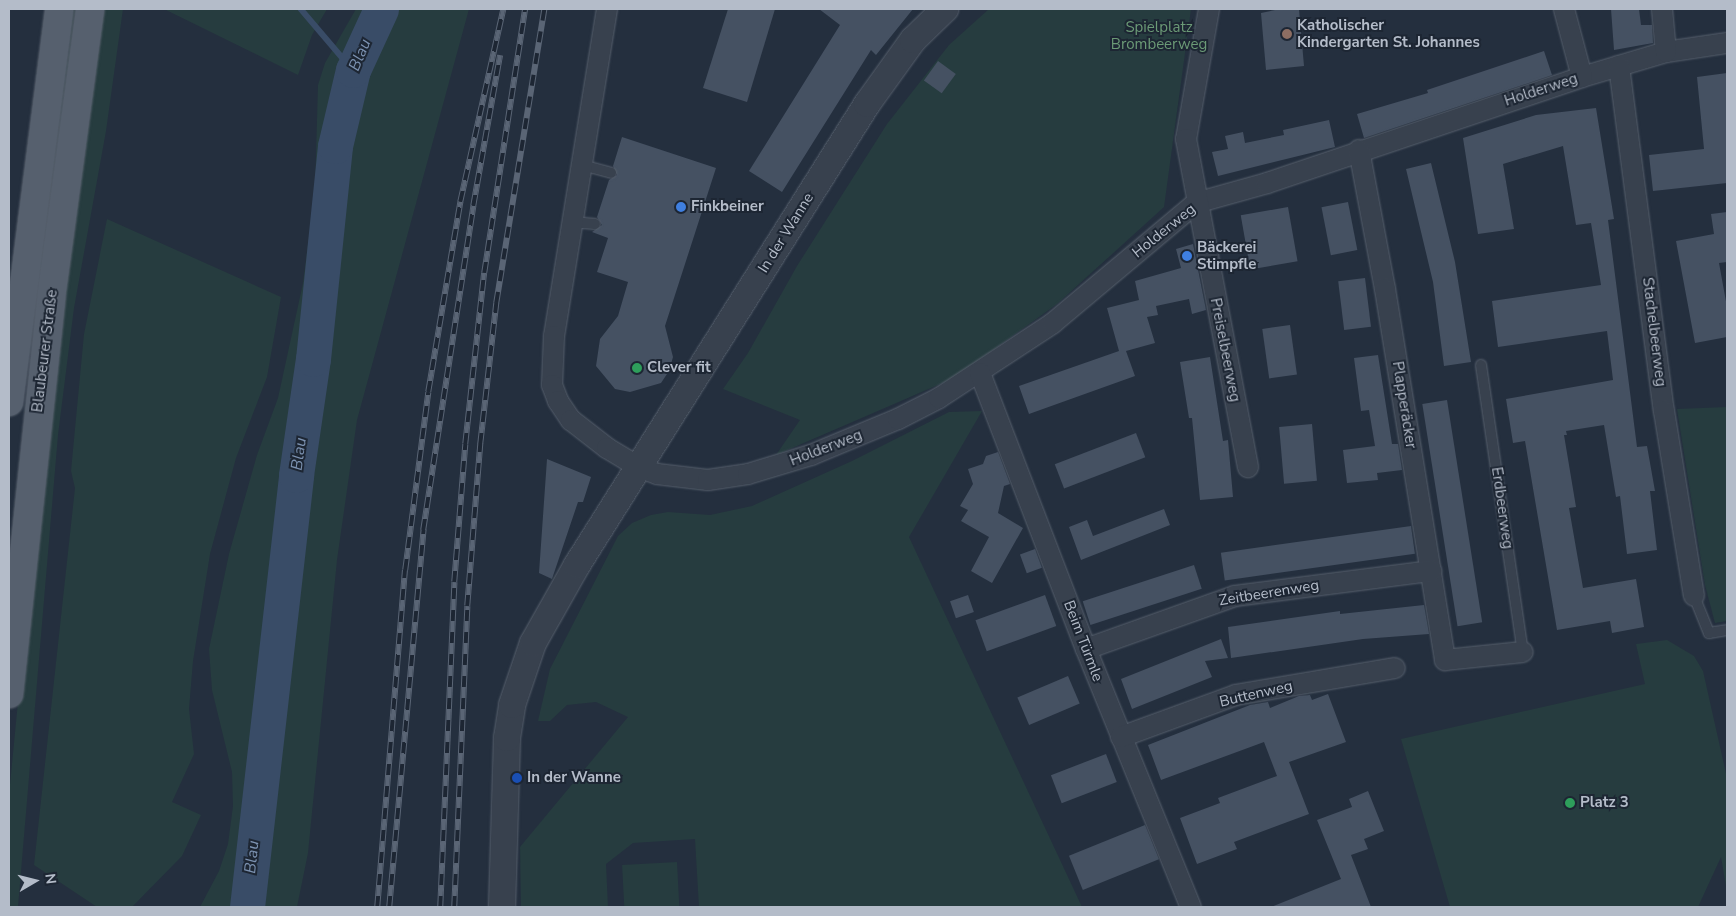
<!DOCTYPE html>
<meta charset="utf-8">
<style>
body{margin:0}
#map{position:relative;width:1736px;height:916px;overflow:hidden;background:#242f3e;font-family:"Nunito Sans",sans-serif}
div>[style]{position:absolute}
.green>*{inset:0;background:#263c3f;transform-origin:0 0}
.stream>*{height:5.5px;margin:-2.75px;padding:0 2.75px;transform-origin:2.75px;border-radius:2.75px;background:#394c67}
.river>*{height:35px;margin:-17.5px;padding:0 17.5px;transform-origin:17.5px;border-radius:17.5px;background:#394c67}
.building>*{inset:0;background:#455162;transform-origin:0 0}
.roads{filter:drop-shadow(0 0 1px #565f6c) drop-shadow(0 0 1px #565f6c)}
.service>*{height:10px;margin:-5px;padding:0 5px;transform-origin:5px;border-radius:5px;background:#38414e}
.minor>*{height:20px;margin:-10px;padding:0 10px;transform-origin:10px;border-radius:10px;background:#38414e}
.tertiary>*{height:26px;margin:-13px;padding:0 13px;transform-origin:13px;border-radius:13px;background:#38414e}
.primary>*{height:28px;margin:-14px;padding:0 14px;transform-origin:14px;border-radius:14px;background:#56606e}
.rail>*{height:5.5px;margin-top:-2.75px;transform-origin:0;background:repeating-linear-gradient(90deg,#1d2633 0 11px,#5a6575 0 22px);box-sizing:border-box;border-block:1px solid #5a6575}
.dots>*{width:14px;height:14px;translate:-50% -50%;box-sizing:border-box;border:2px solid #1d2633;border-radius:50%}
span{translate:-50% -50%;white-space:nowrap;text-align:center;line-height:1.15;-webkit-text-stroke:4px #1d2633;paint-order:stroke}
.poi-label{font-size:15px;color:#b4bcc9;font-weight:700}
.left{translate:0 -50%;text-align:left}
.park-label{font-size:15px;color:#6b9a76}
.street-label{font-size:15px;color:#b4bcc9}
.water-label{font-size:16px;color:#7c92b1;font-style:italic}
.frame{position:absolute;inset:0;border:10px solid #b4bcc9;pointer-events:none}
.north{position:absolute;left:10px;top:856px;width:50px;height:50px;-webkit-text-stroke:4px #1d2633;paint-order:stroke;rotate:82deg;font-size:14px;font-weight:700;line-height:20px;text-align:center;color:#b4bcc9}
.north::after{content:'';display:block;margin:auto;width:18px;height:22px;background:#b4bcc9;clip-path:polygon(50% 0,100% 100%,50% 72%,0 100%)}
</style>
<div id="map">
<div class="green">
<i style="clip-path:polygon(71px 9px,79px 9px,43px 282px,33px 286px)"></i>
<i style="clip-path:polygon(100px 9px,123px 9px,106px 131px,74px 308px,58px 435px,18px 907px,9px 907px,9px 795px,44px 432px)"></i>
<i style="clip-path:polygon(164px 9px,327px 9px,312px 35px,298px 75px)"></i>
<i style="clip-path:polygon(356px 9px,469px 9px,357px 420px,337px 560px,308px 853px,297px 907px,200px 907px,219px 871px,228px 844px,233px 806px,232px 772px,212px 690px,209px 649px,229px 554px,257px 455px,278px 398px,303px 283px,315px 190px,318px 85px,325px 63px)"></i>
<i style="clip-path:polygon(989px 9px,1191px 9px,1164px 207px,1057px 304px,954px 378px,776px 455px,800px 420px,723px 389px,748px 353px,797px 266px,887px 124px,949px 45px)"></i>
<i style="clip-path:polygon(107px 219px,281px 297px,267px 377px,236px 458px,210px 554px,193px 661px,189px 709px,194px 754px,172px 802px,201px 815px,182px 856px,132px 907px,97px 907px,34px 865px,75px 488px,71px 471px,84px 334px)"></i>
<i style="clip-path:polygon(1727px 407px,1727px 621px,1715px 623px,1705px 585px,1677px 409px)"></i>
<i style="clip-path:polygon(982px 411px,909px 537px,1082px 907px,699px 907px,695px 839px,633px 843px,606px 864px,608px 907px,521px 907px,520px 847px,628px 717px,596px 702px,567px 705px,550px 721px,538px 721px,550px 669px,618px 536px,632px 523px,651px 515px,668px 512px,710px 515px,752px 506px,852px 461px,949px 412px)"></i>
<i style="clip-path:polygon(1667px 640px,1694px 656px,1703px 671px,1727px 778px,1727px 892px,1721px 857px,1698px 907px,1450px 907px,1401px 739px,1645px 684px,1636px 644px)"></i>
<i style="left:677px;top:862px;width:45px;height:55px;rotate:87deg"></i>
</div>
<div class="stream">
<i style="left:301px;top:9px;width:80px;rotate:49.6deg"></i>
</div>
<div class="river">
<i style="left:247px;top:907px;width:435px;rotate:-83.5deg"></i>
<i style="left:296px;top:475px;width:117px;rotate:-81.7deg"></i>
<i style="left:313px;top:359px;width:214px;rotate:-84.1deg"></i>
<i style="left:335px;top:146px;width:78px;rotate:-76.7deg"></i>
<i style="left:353px;top:70px;width:67px;rotate:-65.3deg"></i>
</div>
<div class="building">
<i style="clip-path:polygon(728px 9px,775px 9px,747px 102px,703px 88px)"></i>
<i style="clip-path:polygon(819px 9px,913px 9px,876px 55px,871px 50px,782px 192px,749px 171px,840px 25px)"></i>
<i style="clip-path:polygon(1280px 9px,1299px 9px,1304px 66px,1266px 70px,1261px 13px)"></i>
<i style="clip-path:polygon(1611px 9px,1639px 9px,1641px 25px,1652px 25px,1653px 43px,1614px 50px)"></i>
<i style="clip-path:polygon(1544px 51px,1552px 75px,1364px 138px,1357px 114px,1428px 93px,1427px 90px)"></i>
<i style="left:938px;top:61px;width:22px;height:24px;rotate:36deg"></i>
<i style="clip-path:polygon(1727px 73px,1727px 183px,1653px 191px,1649px 155px,1704px 149px,1697px 77px)"></i>
<i style="clip-path:polygon(1596px 108px,1614px 219px,1608px 220px,1637px 447px,1647px 446px,1655px 491px,1650px 491px,1657px 550px,1627px 554px,1620px 496px,1616px 497px,1604px 425px,1566px 431px,1567px 435px,1564px 435px,1576px 507px,1569px 508px,1583px 588px,1636px 579px,1644px 627px,1612px 633px,1610px 621px,1557px 630px,1525px 441px,1513px 443px,1506px 399px,1613px 380px,1607px 331px,1498px 347px,1492px 301px,1601px 285px,1591px 223px,1576px 225px,1563px 146px,1503px 164px,1514px 229px,1478px 234px,1463px 138px,1536px 115px)"></i>
<i style="clip-path:polygon(1329px 120px,1335px 147px,1218px 176px,1212px 152px,1228px 149px,1225px 136px,1243px 132px,1245px 143px,1284px 135px,1283px 130px)"></i>
<i style="clip-path:polygon(622px 137px,716px 168px,665px 326px,673px 357px,669px 371px,661px 383px,630px 392px,615px 389px,596px 366px,600px 339px,618px 316px,628px 282px,597px 272px,608px 238px,592px 232px,602px 225px,597px 217px,609px 180px,617px 175px,613px 166px)"></i>
<i style="clip-path:polygon(1431px 163px,1455px 262px,1471px 362px,1444px 366px,1433px 282px,1406px 169px)"></i>
<i style="left:1348px;top:202px;width:49px;height:27px;rotate:79deg"></i>
<i style="left:1288px;top:207px;width:55px;height:48px;rotate:80deg"></i>
<i style="clip-path:polygon(1727px 212px,1727px 262px,1719px 263px,1727px 307px,1727px 337px,1695px 343px,1676px 241px,1714px 234px,1711px 214px)"></i>
<i style="clip-path:polygon(1193px 244px,1206px 310px,1192px 314px,1189px 299px,1156px 306px,1158px 315px,1147px 317px,1155px 343px,1126px 351px,1135px 376px,1029px 414px,1019px 386px,1119px 351px,1107px 308px,1139px 300px,1135px 281px,1181px 268px,1176px 249px)"></i>
<i style="left:1365px;top:278px;width:49px;height:27px;rotate:83deg"></i>
<i style="left:1290px;top:325px;width:50px;height:28px;rotate:82deg"></i>
<i style="clip-path:polygon(1378px 355px,1392px 444px,1398px 444px,1402px 470px,1377px 473px,1378px 480px,1347px 483px,1343px 450px,1375px 446px,1369px 410px,1361px 411px,1354px 358px)"></i>
<i style="clip-path:polygon(1210px 357px,1223px 441px,1228px 440px,1233px 497px,1200px 500px,1192px 418px,1189px 418px,1180px 362px)"></i>
<i style="left:1447px;top:400px;width:225px;height:25px;rotate:81deg"></i>
<i style="left:1312px;top:424px;width:57px;height:33px;rotate:85deg"></i>
<i style="left:1136px;top:433px;width:26px;height:87px;rotate:69deg"></i>
<i style="clip-path:polygon(998px 452px,1010px 484px,1004px 486px,998px 513px,1023px 528px,992px 583px,971px 571px,989px 537px,961px 521px,968px 510px,960px 506px,973px 484px,968px 469px,983px 464px,986px 456px)"></i>
<i style="clip-path:polygon(547px 459px,591px 477px,583px 502px,578px 502px,552px 579px,539px 573px)"></i>
<i style="clip-path:polygon(1164px 509px,1170px 525px,1081px 560px,1069px 527px,1087px 520px,1093px 536px)"></i>
<i style="left:1411px;top:526px;width:28px;height:192px;rotate:82deg"></i>
<i style="left:1035px;top:549px;width:20px;height:16px;rotate:70deg"></i>
<i style="left:1194px;top:565px;width:25px;height:117px;rotate:72deg"></i>
<i style="left:968px;top:595px;width:18px;height:19px;rotate:71deg"></i>
<i style="left:1045px;top:595px;width:33px;height:74px;rotate:70deg"></i>
<i style="clip-path:polygon(1424px 605px,1429px 634px,1363px 639px,1231px 658px,1228px 627px,1340px 611px,1340px 614px)"></i>
<i style="clip-path:polygon(1221px 639px,1228px 658px,1205px 661px,1212px 677px,1132px 709px,1121px 679px)"></i>
<i style="left:1068px;top:676px;width:30px;height:55px;rotate:67deg"></i>
<i style="clip-path:polygon(1328px 694px,1346px 742px,1289px 762px,1309px 814px,1234px 842px,1237px 849px,1197px 864px,1180px 818px,1220px 803px,1218px 798px,1277px 776px,1264px 742px,1161px 780px,1148px 745px,1250px 705px,1268px 702px,1270px 708px,1299px 696px,1310px 695px,1312px 700px)"></i>
<i style="left:1106px;top:754px;width:30px;height:59px;rotate:69deg"></i>
<i style="clip-path:polygon(1368px 791px,1384px 831px,1364px 839px,1368px 849px,1351px 855px,1371px 907px,1271px 907px,1341px 879px,1317px 820px,1352px 807px,1349px 799px)"></i>
<i style="left:1145px;top:825px;width:37px;height:82px;rotate:68deg"></i>
</div>
<div class="roads">
<div class="service">
<i style="left:582px;top:165px;width:30px;rotate:15deg"></i>
<i style="left:572px;top:222px;width:23px;rotate:5deg"></i>
<i style="left:1481px;top:365px;width:290px;rotate:81.7deg"></i>
<i style="left:1694px;top:596px;width:40px;rotate:68deg"></i>
<i style="left:1709px;top:633px;width:18px;rotate:-9deg"></i>
</div>
<div class="minor">
<i style="left:607px;top:9px;width:331px;rotate:99.2deg"></i>
<i style="left:554px;top:336px;width:49px;rotate:92.3deg"></i>
<i style="left:552px;top:385px;width:17px;rotate:69deg"></i>
<i style="left:558px;top:401px;width:23px;rotate:56deg"></i>
<i style="left:571px;top:420px;width:46px;rotate:37.9deg"></i>
<i style="left:607px;top:448px;width:39px;rotate:31deg"></i>
<i style="left:640px;top:468px;width:18px;rotate:19deg"></i>
<i style="left:657px;top:474px;width:51px;rotate:6.7deg"></i>
<i style="left:708px;top:480px;width:40px;rotate:-8.5deg"></i>
<i style="left:748px;top:474px;width:66px;rotate:-16.8deg"></i>
<i style="left:811px;top:455px;width:94px;rotate:-22.5deg"></i>
<i style="left:898px;top:419px;width:46px;rotate:-27.1deg"></i>
<i style="left:939px;top:398px;width:136px;rotate:-33.3deg"></i>
<i style="left:1053px;top:323px;width:187px;rotate:-40deg"></i>
<i style="left:1196px;top:203px;width:74px;rotate:-15.7deg"></i>
<i style="left:1267px;top:183px;width:332px;rotate:-18.6deg"></i>
<i style="left:1582px;top:77px;width:88px;rotate:-16.6deg"></i>
<i style="left:1666px;top:52px;width:62px;rotate:-8.4deg"></i>
<i style="left:1209px;top:9px;width:132px;rotate:100deg"></i>
<i style="left:1186px;top:139px;width:334px;rotate:79.3deg"></i>
<i style="left:1564px;top:9px;width:70px;rotate:75.2deg"></i>
<i style="left:1662px;top:9px;width:43px;rotate:84.7deg"></i>
<i style="left:1619px;top:66px;width:348px;rotate:82.6deg"></i>
<i style="left:1664px;top:411px;width:187px;rotate:80.8deg"></i>
<i style="left:1359px;top:150px;width:141px;rotate:79.4deg"></i>
<i style="left:1385px;top:289px;width:376px;rotate:80.8deg"></i>
<i style="left:1445px;top:660px;width:78px;rotate:-5.9deg"></i>
<i style="left:980px;top:373px;width:296px;rotate:69deg"></i>
<i style="left:1086px;top:649px;width:279px;rotate:67.9deg"></i>
<i style="left:1086px;top:649px;width:158px;rotate:-19.6deg"></i>
<i style="left:1235px;top:596px;width:198px;rotate:-7.3deg"></i>
<i style="left:1121px;top:737px;width:122px;rotate:-20.1deg"></i>
<i style="left:1236px;top:695px;width:161px;rotate:-9.6deg"></i>
</div>
<div class="tertiary">
<i style="left:502px;top:907px;width:169px;rotate:-88.3deg"></i>
<i style="left:507px;top:738px;width:33px;rotate:-81deg"></i>
<i style="left:512px;top:705px;width:65px;rotate:-71.3deg"></i>
<i style="left:533px;top:643px;width:90px;rotate:-60.6deg"></i>
<i style="left:577px;top:565px;width:545px;rotate:-57.83deg"></i>
<i style="left:867px;top:104px;width:79px;rotate:-54.3deg"></i>
<i style="left:913px;top:40px;width:45px;rotate:-44.1deg"></i>
</div>
<div class="primary">
<i style="left:9px;top:402px;width:396px;rotate:-82.7deg"></i>
<i style="left:9px;top:694px;width:398px;rotate:-83.9deg"></i>
<i style="left:51px;top:298px;width:292px;rotate:-82.3deg"></i>
</div>
</div>
<div class="rail">
<i style="left:377px;top:907px;width:338px;rotate:-85.3deg"></i>
<i style="left:405px;top:570px;width:179px;rotate:-82.6deg"></i>
<i style="left:428px;top:392px;width:193px;rotate:-80.4deg"></i>
<i style="left:460px;top:202px;width:198px;rotate:-77.4deg"></i>
<i style="left:389px;top:907px;width:379px;rotate:-84.8deg"></i>
<i style="left:423px;top:530px;width:328px;rotate:-81.2deg"></i>
<i style="left:473px;top:206px;width:153px;rotate:-79.9deg"></i>
<i style="left:440px;top:907px;width:325px;rotate:-87.5deg"></i>
<i style="left:454px;top:582px;width:138px;rotate:-85.4deg"></i>
<i style="left:465px;top:444px;width:172px;rotate:-83.7deg"></i>
<i style="left:484px;top:273px;width:267px;rotate:-81.2deg"></i>
<i style="left:454px;top:907px;width:301px;rotate:-87.5deg"></i>
<i style="left:467px;top:606px;width:163px;rotate:-85.4deg"></i>
<i style="left:480px;top:444px;width:142px;rotate:-83.5deg"></i>
<i style="left:496px;top:303px;width:298px;rotate:-80.7deg"></i>
</div>
<div class="dots">
<i style="left:1287px;top:34px;background:#8d6e63"></i>
<i style="left:681px;top:207px;background:#3f7fe0"></i>
<i style="left:1187px;top:256px;background:#3f7fe0"></i>
<i style="left:637px;top:368px;background:#2e9e5b"></i>
<i style="left:517px;top:778px;background:#1a4fb4"></i>
<i style="left:1570px;top:803px;background:#2e9e5b"></i>
</div>
<div class="poi-label">
<span class="left" style="left:1297px;top:34px">Katholischer<br>Kindergarten St. Johannes</span>
<span class="left" style="left:691px;top:207px">Finkbeiner</span>
<span class="left" style="left:1197px;top:256px">Bäckerei<br>Stimpfle</span>
<span class="left" style="left:647px;top:368px">Clever fit</span>
<span class="left" style="left:527px;top:778px">In der Wanne</span>
<span class="left" style="left:1580px;top:803px">Platz 3</span>
</div>
<div class="park-label">
<span style="left:1159px;top:36px">Spielplatz<br>Brombeerweg</span>
</div>
<div class="street-label">
<span style="left:1541px;top:90px;rotate:-18deg">Holderweg</span>
<span style="left:1164px;top:231px;rotate:-39deg">Holderweg</span>
<span style="left:786px;top:233px;rotate:-58deg">In der Wanne</span>
<span style="left:1654px;top:332px;rotate:83deg">Stachelbeerweg</span>
<span style="left:1225px;top:350px;rotate:79deg">Preiselbeerweg</span>
<span style="left:45px;top:351px;rotate:-83deg">Blaubeurer Straße</span>
<span style="left:1404px;top:405px;rotate:81deg">Plapperäcker</span>
<span style="left:826px;top:448px;rotate:-21deg">Holderweg</span>
<span style="left:1502px;top:508px;rotate:82deg">Erdbeerweg</span>
<span style="left:1269px;top:593px;rotate:-9deg">Zeitbeerenweg</span>
<span style="left:1083px;top:641px;rotate:69deg">Beim Türmle</span>
<span style="left:1256px;top:694px;rotate:-13deg">Buttenweg</span>
</div>
<div class="water-label">
<span style="left:360px;top:55px;rotate:-67deg">Blau</span>
<span style="left:299px;top:454px;rotate:-82deg">Blau</span>
<span style="left:252px;top:857px;rotate:-84deg">Blau</span>
</div>
<div class="frame"></div>
<div class="north">N</div>
</div>
